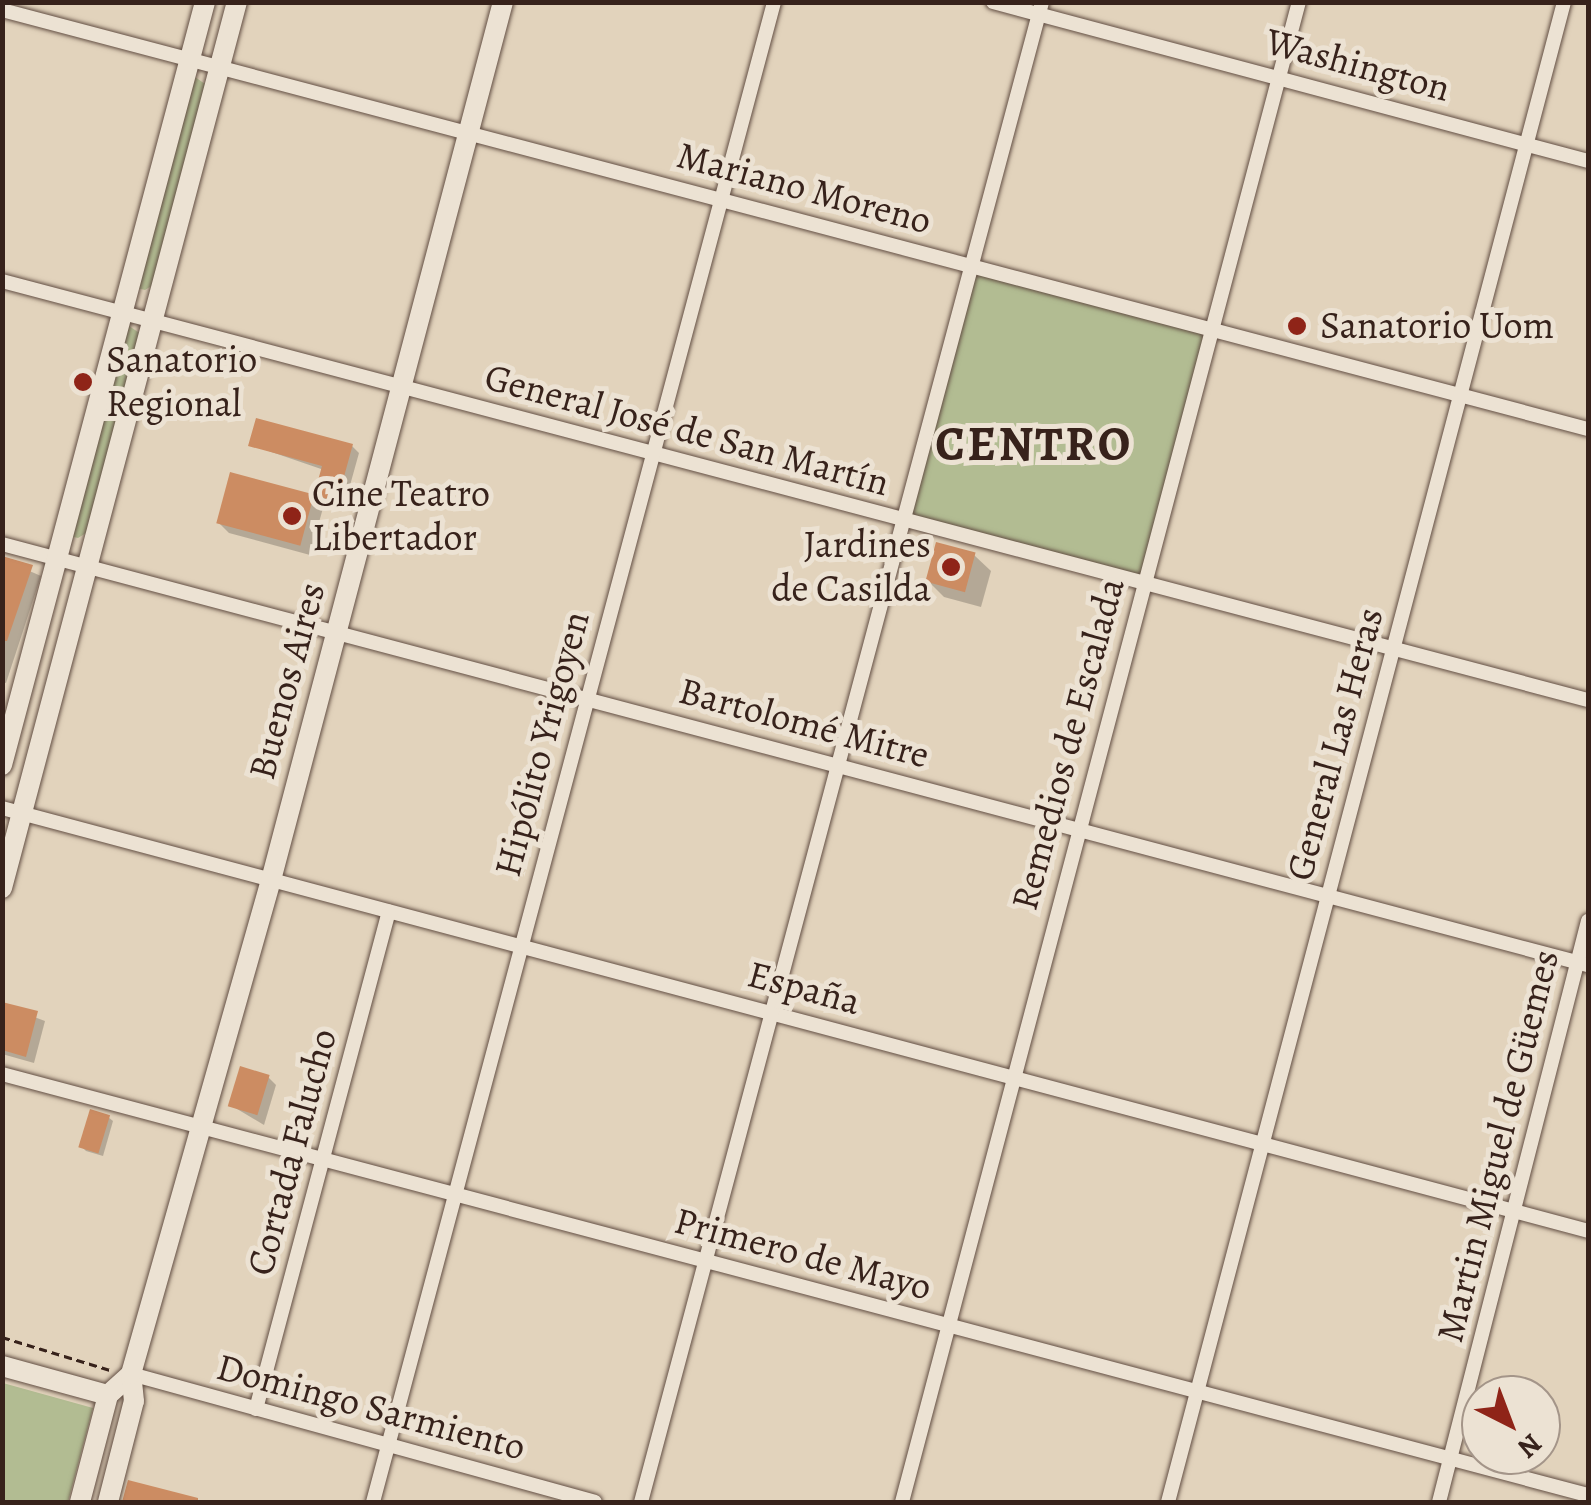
<!DOCTYPE html>
<meta charset="utf-8">
<style>
body{margin:0}
#map{position:relative;width:1591px;height:1505px;overflow:hidden;background:#e2d3bc;font-family:Alegreya,serif}
div>[style]{position:absolute}
.green>*{inset:0;background:#b2bc92;transform-origin:0 0}
.shadow>*{inset:0;background:#0003}
.building>*{inset:0;background:#cc8c62;transform-origin:0 0}
.path>*{height:2.5px;margin-top:-1.25px;transform-origin:0;background:repeating-linear-gradient(90deg,#37221b 0 8px,transparent 0 13px)}
.roads{filter:drop-shadow(0 0 2px #624e43) drop-shadow(0 0 2px #624e43)}
.street>*{height:14px;margin:-7px;padding:0 7px;transform-origin:7px;border-radius:7px;background:#ece2d3}
.secondary>*{height:20px;margin:-10px;padding:0 10px;transform-origin:10px;border-radius:10px;background:#ece2d3}
.dots>*{width:28px;height:28px;translate:-50% -50%;box-sizing:border-box;border:5px solid #ece2d3;border-radius:50%}
span{translate:-50% -50%;white-space:nowrap;text-align:center;line-height:1.15;-webkit-text-stroke:10px #ece2d3;paint-order:stroke}
.street-label{font-size:38px;color:#37221b}
.poi-label{font-size:38px;color:#37221b}
.left{translate:0 -50%;text-align:left}
.right{translate:-100% -50%;text-align:right}
.district-label{font-size:48px;color:#37221b;font-weight:700;letter-spacing:2.5px}
.frame{position:absolute;inset:0;border:5px solid #37221b;pointer-events:none}
.north{position:absolute;left:1461px;top:1375px;width:100px;height:100px;box-sizing:border-box;background:#ece2d3;border:2px solid #a49589;border-radius:50%;rotate:138deg;font-size:28px;font-weight:700;line-height:40px;text-align:center;color:#37221b}
.north::after{content:'';display:block;margin:auto;width:35px;height:45px;background:#8f2418;clip-path:polygon(50% 0,100% 100%,50% 72%,0 100%)}
</style>
<div id="map">
<div class="green">
<i style="clip-path:polygon(195px 77px,208px 86px,153px 285px,145px 290px,137px 288px,188px 83px)"></i>
<i style="left:971px;top:266px;width:247px;height:263px;rotate:15deg"></i>
<i style="clip-path:polygon(129px 326px,141px 334px,86px 533px,78px 538px,70px 536px)"></i>
<i style="clip-path:polygon(3px 1383px,93px 1408px,68px 1502px,3px 1502px)"></i>
</div>
<div class="shadow">
<i style="clip-path:polygon(251px 445px,352px 446px,359px 453px,344px 507px,314px 499px,323px 508px,310px 555px,229px 533px,218px 522px,231px 475px,316px 498px,324px 470px)"></i>
<i style="clip-path:polygon(974px 555px,991px 571px,981px 607px,944px 597px,928px 581px)"></i>
<i style="clip-path:polygon(2px 559px,41px 576px,6px 683px,2px 682px)"></i>
<i style="clip-path:polygon(2px 1005px,45px 1021px,34px 1063px,2px 1054px)"></i>
<i style="clip-path:polygon(268px 1077px,276px 1085px,264px 1125px,232px 1106px)"></i>
<i style="clip-path:polygon(108px 1117px,113px 1121px,103px 1156px,86px 1151px,82px 1147px)"></i>
</div>
<div class="building">
<i style="clip-path:polygon(256px 418px,353px 444px,337px 502px,314px 495px,322px 466px,248px 446px)"></i>
<i style="left:230px;top:472px;width:87px;height:53px;rotate:15deg"></i>
<i style="left:936px;top:542px;width:41px;height:41px;rotate:15deg"></i>
<i style="clip-path:polygon(2px 556px,33px 565px,7px 641px,2px 641px)"></i>
<i style="clip-path:polygon(2px 1002px,38px 1011px,26px 1057px,2px 1050px)"></i>
<i style="left:240px;top:1066px;width:31px;height:42px;rotate:17deg"></i>
<i style="left:90px;top:1109px;width:21px;height:40px;rotate:17deg"></i>
<i style="clip-path:polygon(128px 1480px,198px 1498px,198px 1502px,122px 1502px)"></i>
</div>
<div class="path">
<i style="left:2px;top:1337px;width:113px;rotate:17deg"></i>
</div>
<div class="roads">
<div class="street">
<i style="left:993px;top:2px;width:616px;rotate:14.96deg"></i>
<i style="left:2px;top:10px;width:1640px;rotate:14.8deg"></i>
<i style="left:2px;top:281px;width:1640px;rotate:14.8deg"></i>
<i style="left:2px;top:544px;width:1641px;rotate:14.87deg"></i>
<i style="left:2px;top:808px;width:1641px;rotate:14.93deg"></i>
<i style="left:2px;top:1074px;width:1641px;rotate:14.87deg"></i>
<i style="left:131px;top:1374px;width:481px;rotate:15.4deg"></i>
<i style="left:256px;top:1409px;width:515px;rotate:-75.05deg"></i>
<i style="left:373px;top:1502px;width:1553px;rotate:-75.03deg"></i>
<i style="left:641px;top:1502px;width:1553px;rotate:-75.03deg"></i>
<i style="left:902px;top:1502px;width:1552px;rotate:-75.18deg"></i>
<i style="left:1168px;top:1502px;width:1551px;rotate:-75.21deg"></i>
<i style="left:1439px;top:1502px;width:600px;rotate:-75.62deg"></i>
</div>
<div class="secondary">
<i style="left:2px;top:765px;width:790px;rotate:-75.1deg"></i>
<i style="left:2px;top:888px;width:917px;rotate:-75.15deg"></i>
<i style="left:2px;top:1366px;width:110px;rotate:15.3deg"></i>
<i style="left:80px;top:1502px;width:111px;rotate:-75.3deg"></i>
<i style="left:108px;top:1395px;width:31px;rotate:-42deg"></i>
<i style="left:108px;top:1502px;width:104px;rotate:-75.6deg"></i>
<i style="left:134px;top:1401px;width:27px;rotate:-96deg"></i>
<i style="left:131px;top:1374px;width:513px;rotate:-74.18deg"></i>
<i style="left:271px;top:880px;width:908px;rotate:-75.2deg"></i>
</div>
</div>
<div class="dots">
<i style="left:1297px;top:326px;background:#8f2418"></i>
<i style="left:83px;top:382px;background:#8f2418"></i>
<i style="left:292px;top:516px;background:#8f2418"></i>
<i style="left:951px;top:567px;background:#8f2418"></i>
</div>
<div class="street-label">
<span style="left:1358px;top:65px;rotate:15deg">Washington</span>
<span style="left:804px;top:188px;rotate:15deg">Mariano Moreno</span>
<span style="left:687px;top:430px;rotate:15deg">General José de San Martín</span>
<span style="left:287px;top:681px;rotate:-75deg">Buenos Aires</span>
<span style="left:804px;top:723px;rotate:15deg">Bartolomé Mitre</span>
<span style="left:542px;top:744px;rotate:-75deg">Hipólito Yrigoyen</span>
<span style="left:1068px;top:744px;rotate:-75deg">Remedios de Escalada</span>
<span style="left:1335px;top:744px;rotate:-75deg">General Las Heras</span>
<span style="left:804px;top:988px;rotate:15deg">España</span>
<span style="left:1498px;top:1146px;rotate:-76deg">Martin Miguel de Güemes</span>
<span style="left:292px;top:1152px;rotate:-75deg">Cortada Falucho</span>
<span style="left:803px;top:1254px;rotate:15deg">Primero de Mayo</span>
<span style="left:371px;top:1407px;rotate:15deg">Domingo Sarmiento</span>
</div>
<div class="poi-label">
<span class="left" style="left:1320px;top:326px">Sanatorio Uom</span>
<span class="left" style="left:106px;top:382px">Sanatorio<br>Regional</span>
<span class="left" style="left:312px;top:516px">Cine Teatro<br>Libertador</span>
<span class="right" style="left:931px;top:567px">Jardines<br>de Casilda</span>
</div>
<div class="district-label">
<span style="left:1034px;top:445px">CENTRO</span>
</div>
<div class="frame"></div>
<div class="north">N</div>
</div>
